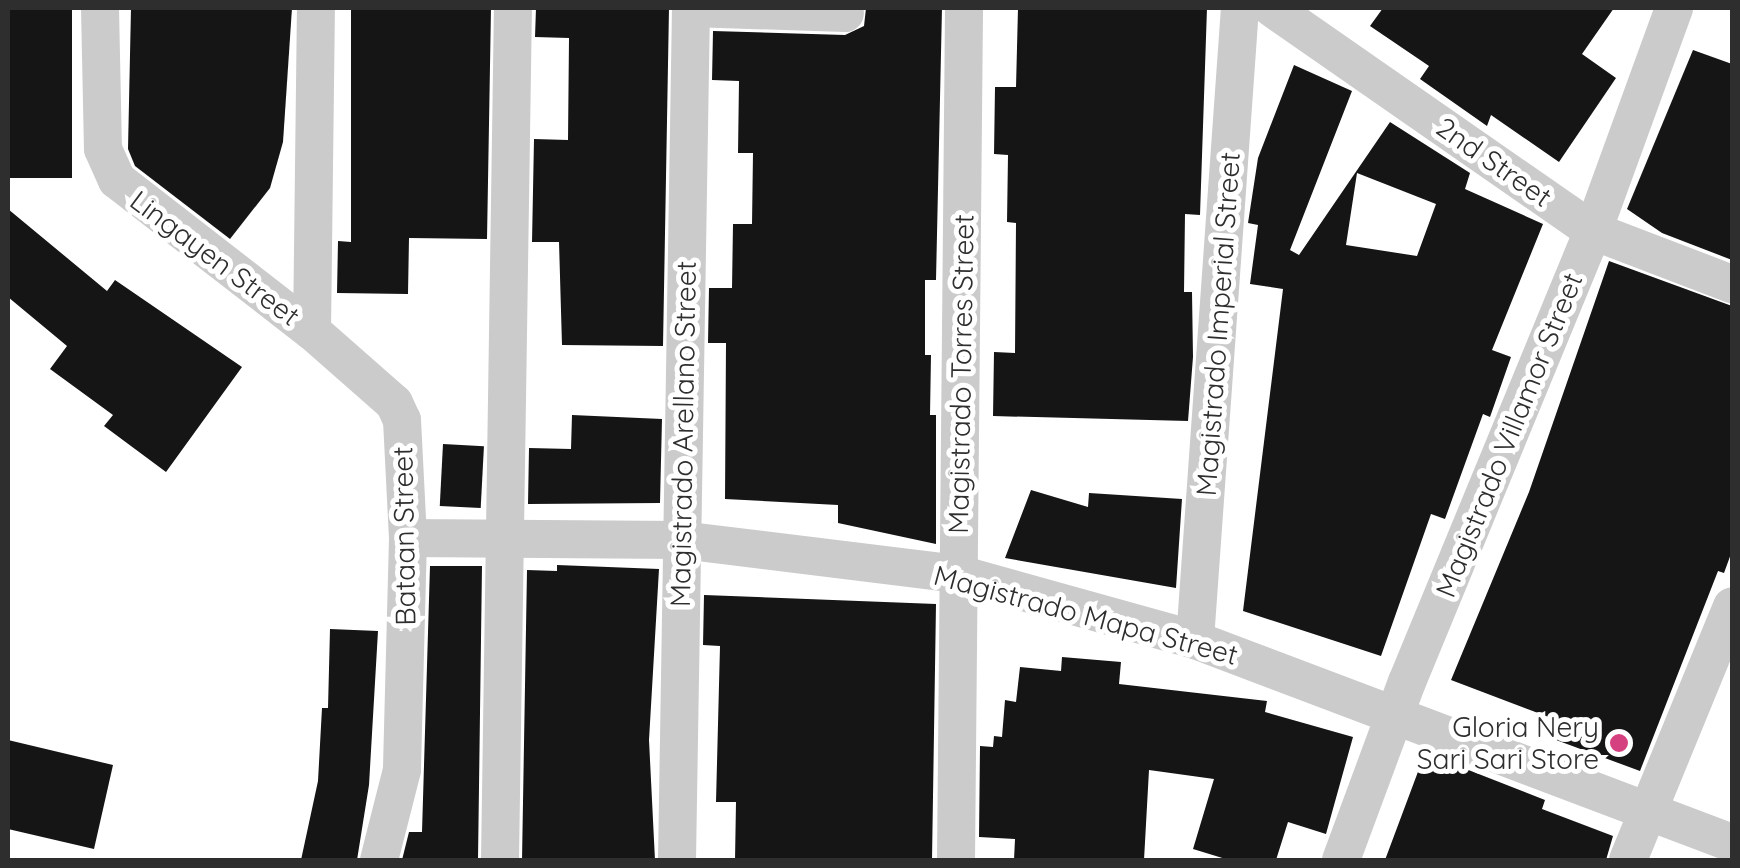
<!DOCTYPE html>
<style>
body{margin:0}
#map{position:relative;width:1740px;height:868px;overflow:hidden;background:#fff;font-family:Quicksand,sans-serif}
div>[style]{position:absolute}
.building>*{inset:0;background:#151515;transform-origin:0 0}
.minor>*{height:38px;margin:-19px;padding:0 19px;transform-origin:19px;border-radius:19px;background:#cbcbcb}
.dots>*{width:28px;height:28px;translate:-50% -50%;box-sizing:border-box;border:5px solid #fff;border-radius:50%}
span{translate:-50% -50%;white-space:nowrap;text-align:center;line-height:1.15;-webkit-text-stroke:10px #fff;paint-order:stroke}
.street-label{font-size:28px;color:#2e2e2e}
.poi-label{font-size:28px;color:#2e2e2e}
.right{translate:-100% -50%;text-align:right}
.frame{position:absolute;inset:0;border:10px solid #2e2e2e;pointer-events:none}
</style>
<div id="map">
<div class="building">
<i style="left:8px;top:8px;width:64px;height:170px"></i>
<i style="clip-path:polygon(131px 8px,292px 8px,283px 142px,270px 188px,230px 239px,135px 166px,128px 149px)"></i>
<i style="clip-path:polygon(351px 8px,491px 8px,487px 239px,409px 238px,408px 294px,337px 293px,338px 241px,351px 242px)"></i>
<i style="clip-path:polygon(536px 8px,669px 8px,663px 346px,562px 345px,559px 242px,532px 242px,534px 139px,568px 140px,569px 38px,535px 37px)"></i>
<i style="clip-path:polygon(866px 8px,942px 8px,936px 280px,925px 280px,925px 355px,931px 355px,930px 415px,936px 415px,936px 544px,838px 523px,838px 505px,725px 499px,726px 343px,708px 343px,709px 288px,732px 288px,733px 224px,752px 224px,753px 153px,738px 153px,739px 81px,712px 80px,713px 31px,845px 35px,864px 26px)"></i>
<i style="clip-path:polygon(1018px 8px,1207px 8px,1200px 215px,1185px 214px,1184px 292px,1192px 292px,1193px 357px,1188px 421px,993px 416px,994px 352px,1015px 353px,1016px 223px,1007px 222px,1008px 155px,994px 154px,995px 87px,1016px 87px)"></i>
<i style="clip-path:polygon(1383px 8px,1614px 8px,1582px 54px,1616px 78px,1559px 162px,1491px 115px,1487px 126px,1420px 79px,1429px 66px,1370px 26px)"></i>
<i style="clip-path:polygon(1693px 50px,1732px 64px,1732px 260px,1662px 233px,1627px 209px)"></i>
<i style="clip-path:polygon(evenodd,1294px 65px,1352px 91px,1290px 250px,1299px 255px,1390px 122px,1470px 173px,1465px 189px,1543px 224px,1492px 350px,1511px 357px,1490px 417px,1483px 414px,1445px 519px,1431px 514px,1381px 656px,1243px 611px,1283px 289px,1250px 284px,1258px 225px,1248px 223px,1258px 158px,1294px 65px,1357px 173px,1436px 204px,1417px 256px,1346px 245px,1357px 173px)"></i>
<i style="clip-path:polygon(8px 209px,107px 291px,115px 280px,242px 367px,166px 472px,104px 426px,113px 415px,50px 369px,67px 346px,8px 297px)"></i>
<i style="clip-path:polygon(1609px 261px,1732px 306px,1732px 551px,1724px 573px,1718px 571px,1640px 771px,1548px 737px,1554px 719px,1451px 680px,1529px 492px)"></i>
<i style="clip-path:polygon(572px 415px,662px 419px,660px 503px,528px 504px,529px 448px,571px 449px)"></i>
<i style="left:443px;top:444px;width:41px;height:62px;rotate:3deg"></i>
<i style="clip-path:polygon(1031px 490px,1088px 507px,1089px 493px,1182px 499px,1176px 588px,1005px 558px)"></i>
<i style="clip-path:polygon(557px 565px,659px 569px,649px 740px,655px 860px,522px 860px,527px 570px,557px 571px)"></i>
<i style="clip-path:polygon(430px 566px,482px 566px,478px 860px,402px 860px,409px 832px,422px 832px)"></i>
<i style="clip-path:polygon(704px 595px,936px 604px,932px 860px,735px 860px,736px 802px,716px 802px,720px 646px,703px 645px)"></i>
<i style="clip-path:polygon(330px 629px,378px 631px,369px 785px,357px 860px,301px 860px,318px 781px,322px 708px,328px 708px)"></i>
<i style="clip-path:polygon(1062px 657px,1121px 662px,1119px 684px,1267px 701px,1265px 712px,1353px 737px,1326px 834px,1288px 822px,1276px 860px,1229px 860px,1193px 849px,1214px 779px,1149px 770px,1144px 860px,1014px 860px,1015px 839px,979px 837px,980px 746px,993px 747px,994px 736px,1002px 737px,1005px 700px,1016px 702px,1020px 667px,1061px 671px)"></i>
<i style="clip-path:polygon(8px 740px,113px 765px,94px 849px,8px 829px)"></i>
<i style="clip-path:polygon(1425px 753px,1545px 800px,1542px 809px,1613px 836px,1606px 860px,1385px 860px)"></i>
</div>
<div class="minor">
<i style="left:100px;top:8px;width:141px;rotate:88.8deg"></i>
<i style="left:103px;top:149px;width:34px;rotate:66deg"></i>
<i style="left:117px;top:180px;width:247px;rotate:37.8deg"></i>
<i style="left:312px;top:331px;width:109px;rotate:41.3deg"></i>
<i style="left:394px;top:403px;width:19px;rotate:65deg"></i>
<i style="left:402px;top:420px;width:118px;rotate:87.1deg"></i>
<i style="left:408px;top:538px;width:232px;rotate:91.5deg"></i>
<i style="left:402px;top:770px;width:93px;rotate:104.3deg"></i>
<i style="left:691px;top:8px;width:154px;rotate:1.9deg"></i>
<i style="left:1272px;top:8px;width:391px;rotate:34.8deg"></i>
<i style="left:1593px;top:231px;width:149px;rotate:20.9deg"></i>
<i style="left:312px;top:331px;width:323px;rotate:-89.3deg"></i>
<i style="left:408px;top:538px;width:273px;rotate:0.4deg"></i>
<i style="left:681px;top:540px;width:280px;rotate:7deg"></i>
<i style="left:959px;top:574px;width:245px;rotate:15.6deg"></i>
<i style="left:1195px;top:640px;width:574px;rotate:20.71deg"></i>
<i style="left:1195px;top:640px;width:634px;rotate:-85.93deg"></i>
<i style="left:500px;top:860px;width:852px;rotate:-89.13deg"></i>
<i style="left:677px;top:860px;width:852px;rotate:-89.06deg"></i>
<i style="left:956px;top:860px;width:852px;rotate:-89.46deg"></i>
<i style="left:1341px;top:860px;width:190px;rotate:-69.7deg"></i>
<i style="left:1407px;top:682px;width:488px;rotate:-67.6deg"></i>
<i style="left:1593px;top:231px;width:237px;rotate:-70deg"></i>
<i style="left:1628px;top:860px;width:274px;rotate:-67.7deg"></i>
</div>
<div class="dots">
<i style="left:1619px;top:743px;background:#d54180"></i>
</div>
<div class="street-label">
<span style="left:1494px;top:162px;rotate:35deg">2nd Street</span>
<span style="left:215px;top:258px;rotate:37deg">Lingayen Street</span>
<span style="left:1218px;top:324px;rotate:-86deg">Magistrado Imperial Street</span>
<span style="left:961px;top:374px;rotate:-89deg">Magistrado Torres Street</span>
<span style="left:683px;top:434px;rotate:-89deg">Magistrado Arellano Street</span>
<span style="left:1509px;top:435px;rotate:-68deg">Magistrado Villamor Street</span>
<span style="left:404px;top:536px;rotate:-91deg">Bataan Street</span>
<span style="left:1086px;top:615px;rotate:15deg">Magistrado Mapa Street</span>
</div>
<div class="poi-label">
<span class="right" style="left:1599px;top:743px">Gloria Nery<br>Sari Sari Store</span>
</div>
<div class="frame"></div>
</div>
